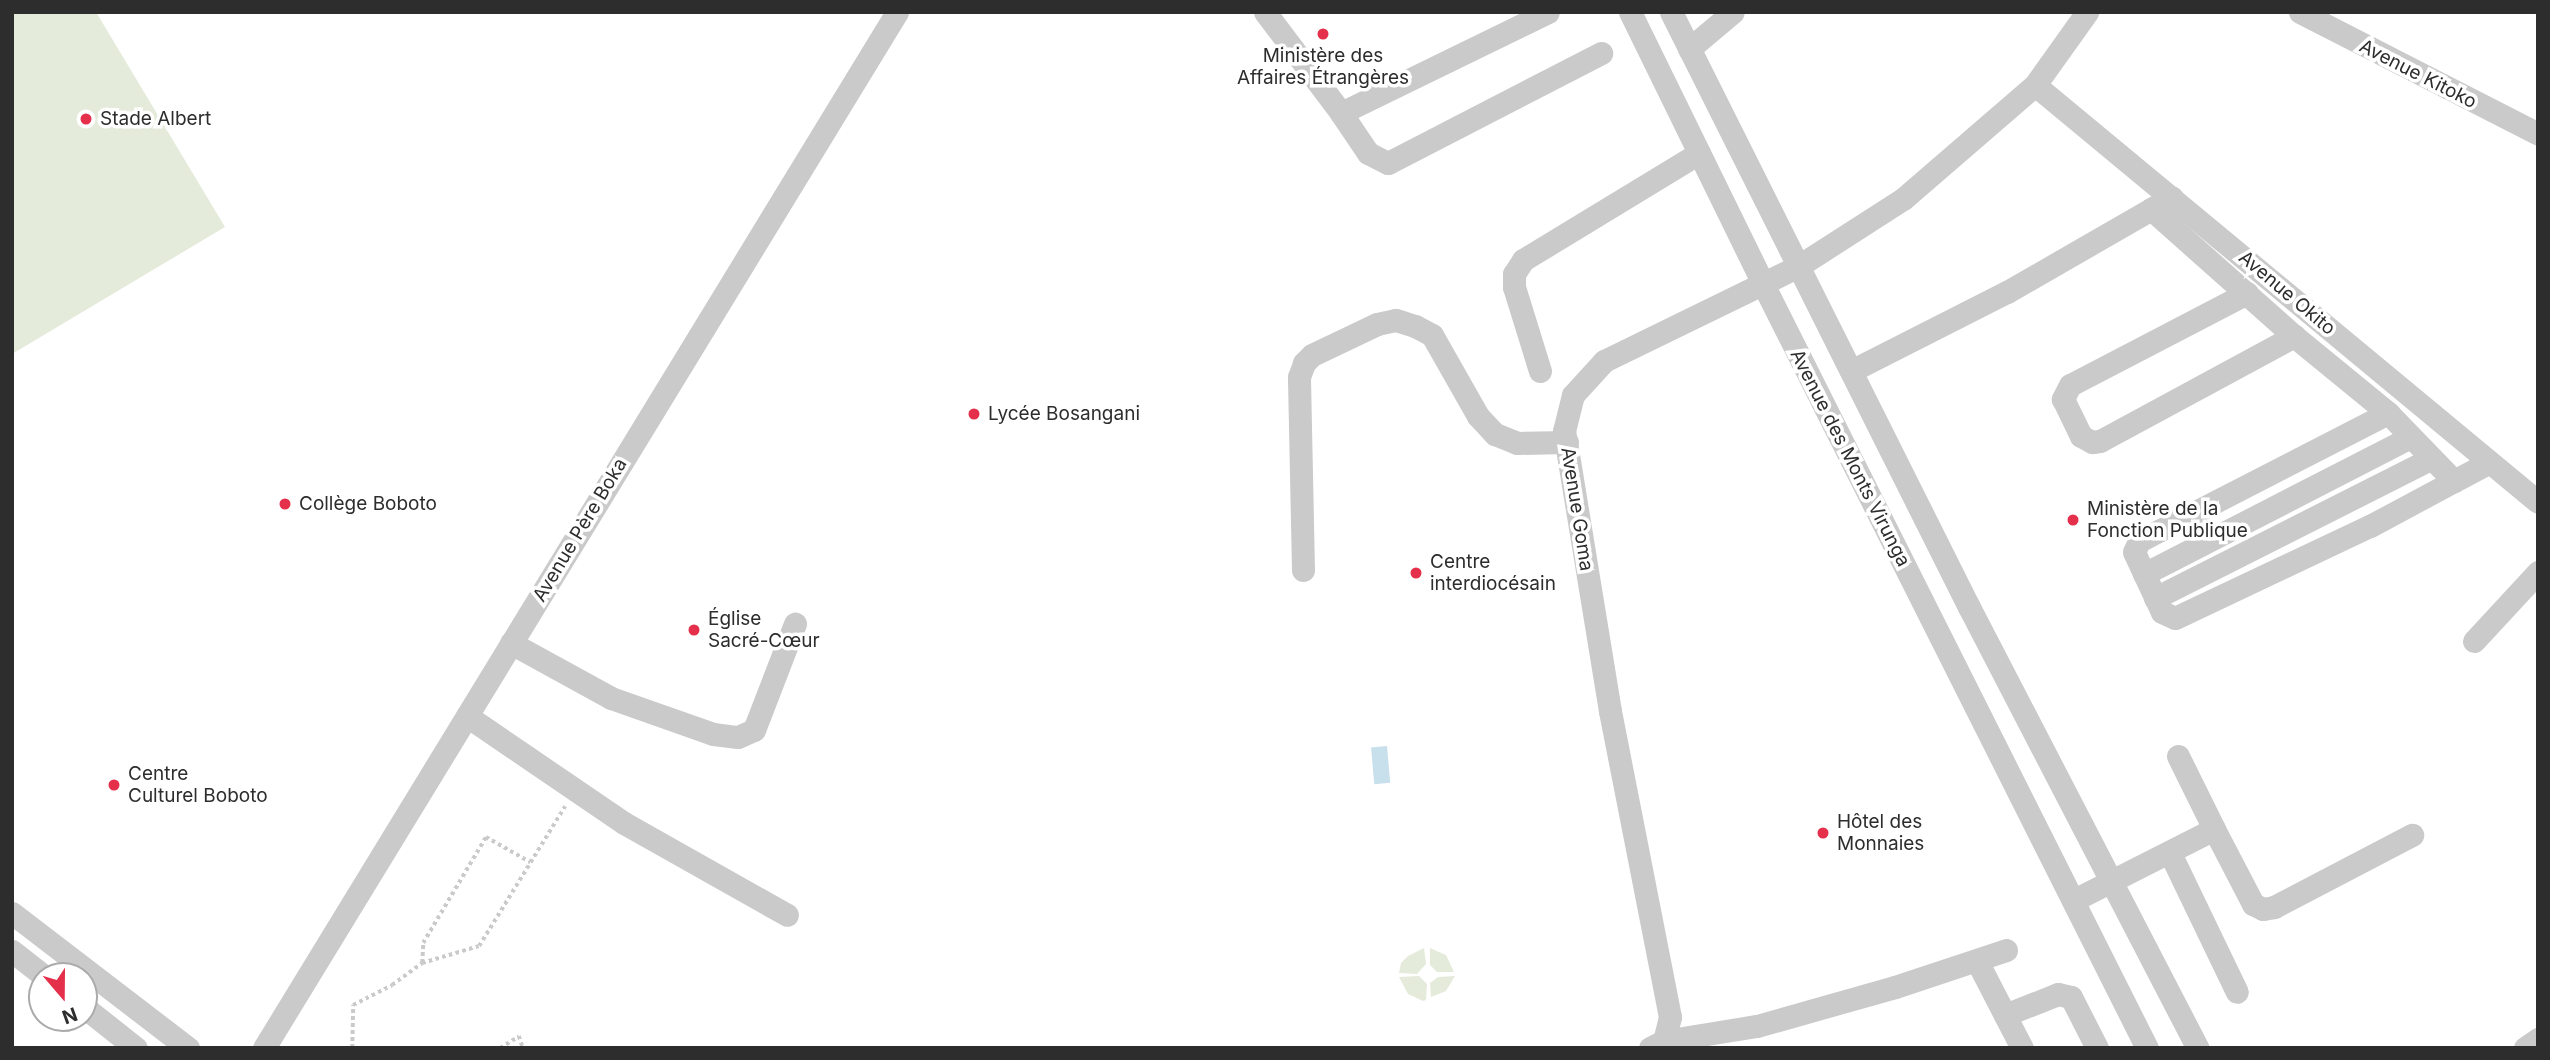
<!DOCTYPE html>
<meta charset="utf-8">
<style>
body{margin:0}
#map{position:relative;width:2550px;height:1060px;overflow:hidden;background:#fff;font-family:Inter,sans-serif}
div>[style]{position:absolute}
.green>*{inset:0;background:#e5ebdb}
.water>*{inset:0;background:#c7e0eb;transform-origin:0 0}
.path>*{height:3.5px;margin-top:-1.75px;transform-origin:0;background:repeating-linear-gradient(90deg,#cacaca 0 3.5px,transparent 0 7px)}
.minor>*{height:23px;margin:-11.5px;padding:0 11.5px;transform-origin:11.5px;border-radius:11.5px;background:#cacaca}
.dots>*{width:19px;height:19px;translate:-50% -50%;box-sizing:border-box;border:4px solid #fff;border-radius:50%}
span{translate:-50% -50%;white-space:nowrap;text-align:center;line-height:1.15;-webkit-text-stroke:7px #fff;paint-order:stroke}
.poi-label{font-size:19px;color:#2d2d2d}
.left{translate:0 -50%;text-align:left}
.street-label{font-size:19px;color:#2d2d2d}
.frame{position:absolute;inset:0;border:14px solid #2d2d2d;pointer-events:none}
.north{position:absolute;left:28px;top:962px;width:70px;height:70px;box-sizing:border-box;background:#fff;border:2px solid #ababab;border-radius:50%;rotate:160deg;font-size:19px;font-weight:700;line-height:28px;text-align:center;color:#2d2d2d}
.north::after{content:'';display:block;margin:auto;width:24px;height:32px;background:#e4304b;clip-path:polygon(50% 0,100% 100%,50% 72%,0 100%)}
</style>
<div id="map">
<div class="green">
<i style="clip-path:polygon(12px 12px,96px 12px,225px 227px,12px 354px)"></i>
<i style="clip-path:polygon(1424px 948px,1426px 964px,1417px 974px,1399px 973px,1401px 963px,1408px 956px)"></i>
<i style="clip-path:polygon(1430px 948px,1446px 955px,1454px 972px,1437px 972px,1430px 965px)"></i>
<i style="clip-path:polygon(1419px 976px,1427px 984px,1426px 1000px,1423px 1001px,1408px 994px,1399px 977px)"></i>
<i style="clip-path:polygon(1455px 976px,1446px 991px,1431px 997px,1430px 983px,1438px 977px)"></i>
</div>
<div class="water">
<i style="left:1387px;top:746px;width:37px;height:16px;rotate:85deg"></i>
</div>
<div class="path">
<i style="left:422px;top:963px;width:20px;rotate:-87deg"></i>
<i style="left:423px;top:943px;width:123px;rotate:-59.3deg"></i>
<i style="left:486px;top:837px;width:51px;rotate:29.6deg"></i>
<i style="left:352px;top:1048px;width:43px;rotate:-88.7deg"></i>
<i style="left:353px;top:1005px;width:44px;rotate:-27.1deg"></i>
<i style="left:392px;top:985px;width:37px;rotate:-36deg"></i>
<i style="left:422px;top:963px;width:59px;rotate:-16.6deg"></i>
<i style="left:479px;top:946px;width:164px;rotate:-58.4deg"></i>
<i style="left:500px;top:1048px;width:22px;rotate:-32deg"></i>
<i style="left:519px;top:1036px;width:13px;rotate:72deg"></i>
</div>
<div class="minor">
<i style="left:1265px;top:12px;width:126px;rotate:53deg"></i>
<i style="left:1341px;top:113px;width:230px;rotate:-26deg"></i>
<i style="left:1630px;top:12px;width:303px;rotate:63.9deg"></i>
<i style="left:1763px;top:284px;width:855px;rotate:63.32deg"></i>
<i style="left:1671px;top:12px;width:665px;rotate:63.4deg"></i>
<i style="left:1969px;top:607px;width:497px;rotate:62.6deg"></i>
<i style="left:2300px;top:12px;width:267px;rotate:27.1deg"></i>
<i style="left:1689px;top:49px;width:57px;rotate:-40.1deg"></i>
<i style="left:2035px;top:85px;width:653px;rotate:39.66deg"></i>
<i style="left:1341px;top:113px;width:48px;rotate:56deg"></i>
<i style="left:1368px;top:153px;width:22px;rotate:27deg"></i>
<i style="left:1388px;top:163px;width:240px;rotate:-27.3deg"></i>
<i style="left:2151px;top:209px;width:191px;rotate:41.6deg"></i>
<i style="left:2294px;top:336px;width:122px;rotate:39.3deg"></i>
<i style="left:2247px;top:293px;width:199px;rotate:152.5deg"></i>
<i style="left:2070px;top:385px;width:16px;rotate:117deg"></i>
<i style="left:2063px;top:399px;width:41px;rotate:64.1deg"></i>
<i style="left:2081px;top:436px;width:13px;rotate:29deg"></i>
<i style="left:2092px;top:442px;width:8px;rotate:-7deg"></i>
<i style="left:2100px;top:441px;width:221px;rotate:-28.4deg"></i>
<i style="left:1540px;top:371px;width:88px;rotate:-107.2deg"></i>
<i style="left:1514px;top:287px;width:13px;rotate:-90deg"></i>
<i style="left:1514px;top:274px;width:17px;rotate:-57deg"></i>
<i style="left:1523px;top:260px;width:206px;rotate:-31.3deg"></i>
<i style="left:1851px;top:371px;width:175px;rotate:-26.9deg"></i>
<i style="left:2007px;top:292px;width:190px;rotate:-29.9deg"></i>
<i style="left:2454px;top:481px;width:95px;rotate:-134.1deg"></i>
<i style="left:2388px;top:413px;width:280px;rotate:152.8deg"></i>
<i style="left:2139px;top:541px;width:12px;rotate:114deg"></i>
<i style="left:2134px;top:552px;width:66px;rotate:65deg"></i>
<i style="left:2162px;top:612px;width:14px;rotate:25deg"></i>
<i style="left:2175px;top:618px;width:216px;rotate:-25.3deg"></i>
<i style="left:2370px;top:526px;width:95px;rotate:-28.2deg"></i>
<i style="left:2454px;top:481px;width:40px;rotate:-28deg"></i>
<i style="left:1303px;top:570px;width:193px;rotate:-91.2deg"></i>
<i style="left:1299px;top:377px;width:15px;rotate:-70deg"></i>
<i style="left:1304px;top:363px;width:11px;rotate:-45deg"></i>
<i style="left:1312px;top:355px;width:72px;rotate:-25.5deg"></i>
<i style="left:1377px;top:324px;width:19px;rotate:-12deg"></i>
<i style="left:1396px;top:320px;width:20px;rotate:18deg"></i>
<i style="left:1415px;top:326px;width:19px;rotate:28deg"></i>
<i style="left:1432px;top:335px;width:93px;rotate:60.4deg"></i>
<i style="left:1478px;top:416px;width:25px;rotate:47deg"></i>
<i style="left:1495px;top:434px;width:24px;rotate:22deg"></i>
<i style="left:1517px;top:443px;width:50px;rotate:-1.1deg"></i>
<i style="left:2144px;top:574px;width:300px;rotate:-27.2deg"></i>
<i style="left:2155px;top:598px;width:310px;rotate:-26.8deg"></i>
<i style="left:2474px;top:641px;width:94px;rotate:-47.2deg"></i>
<i style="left:511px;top:643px;width:114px;rotate:28.8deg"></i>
<i style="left:611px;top:698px;width:108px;rotate:19.4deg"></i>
<i style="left:713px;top:734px;width:25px;rotate:7deg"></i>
<i style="left:738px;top:737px;width:17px;rotate:-24deg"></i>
<i style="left:754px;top:730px;width:114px;rotate:-68.9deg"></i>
<i style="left:467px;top:716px;width:190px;rotate:34.3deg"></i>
<i style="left:624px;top:823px;width:187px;rotate:29.4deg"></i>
<i style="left:2178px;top:756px;width:81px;rotate:63.7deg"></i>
<i style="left:2170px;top:853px;width:154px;rotate:64.3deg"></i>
<i style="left:2074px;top:900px;width:157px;rotate:-26.9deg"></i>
<i style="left:2214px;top:829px;width:85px;rotate:62.5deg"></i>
<i style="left:2253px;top:904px;width:11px;rotate:27deg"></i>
<i style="left:2263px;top:909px;width:11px;rotate:-10deg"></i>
<i style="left:2274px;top:907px;width:156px;rotate:-27.6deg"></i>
<i style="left:12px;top:913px;width:222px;rotate:37.5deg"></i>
<i style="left:12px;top:951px;width:41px;rotate:38deg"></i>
<i style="left:1977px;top:961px;width:98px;rotate:62.7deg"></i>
<i style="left:84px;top:1007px;width:66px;rotate:38.3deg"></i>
<i style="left:2005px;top:1015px;width:57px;rotate:-21.6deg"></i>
<i style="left:2058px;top:994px;width:13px;rotate:13deg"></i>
<i style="left:2071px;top:997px;width:57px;rotate:63deg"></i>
<i style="left:1664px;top:1041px;width:94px;rotate:-9.2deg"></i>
<i style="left:1757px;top:1026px;width:143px;rotate:-15.8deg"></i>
<i style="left:1895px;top:987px;width:117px;rotate:-18.4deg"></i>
<i style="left:264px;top:1048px;width:1214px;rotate:-58.57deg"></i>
<i style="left:1650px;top:1048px;width:16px;rotate:-27deg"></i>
<i style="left:1664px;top:1041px;width:25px;rotate:-76deg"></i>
<i style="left:1670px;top:1017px;width:312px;rotate:-101.1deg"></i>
<i style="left:1610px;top:711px;width:284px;rotate:-99.3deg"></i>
<i style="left:1564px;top:431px;width:37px;rotate:-76deg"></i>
<i style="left:1573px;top:395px;width:46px;rotate:-47.6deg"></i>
<i style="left:1604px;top:361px;width:215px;rotate:-26deg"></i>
<i style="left:1797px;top:267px;width:126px;rotate:-32.7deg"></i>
<i style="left:1903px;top:199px;width:174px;rotate:-40.8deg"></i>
<i style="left:2035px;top:85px;width:90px;rotate:-54.5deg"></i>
<i style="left:2525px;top:1048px;width:16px;rotate:-35deg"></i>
</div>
<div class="dots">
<i style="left:1323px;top:34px;background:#e4304b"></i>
<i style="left:86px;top:119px;background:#e4304b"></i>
<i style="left:974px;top:414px;background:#e4304b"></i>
<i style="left:285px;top:504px;background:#e4304b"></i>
<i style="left:2073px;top:520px;background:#e4304b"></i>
<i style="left:1416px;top:573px;background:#e4304b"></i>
<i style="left:694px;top:630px;background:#e4304b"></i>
<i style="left:114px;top:785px;background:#e4304b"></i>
<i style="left:1823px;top:833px;background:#e4304b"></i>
</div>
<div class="poi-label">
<span style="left:1323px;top:67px">Ministère des<br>Affaires Étrangères</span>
<span class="left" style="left:100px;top:119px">Stade Albert</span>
<span class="left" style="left:988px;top:414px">Lycée Bosangani</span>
<span class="left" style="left:299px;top:504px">Collège Boboto</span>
<span class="left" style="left:2087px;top:520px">Ministère de la<br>Fonction Publique</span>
<span class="left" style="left:1430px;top:573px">Centre<br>interdiocésain</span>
<span class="left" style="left:708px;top:630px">Église<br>Sacré-Cœur</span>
<span class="left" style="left:128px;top:785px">Centre<br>Culturel Boboto</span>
<span class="left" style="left:1837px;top:833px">Hôtel des<br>Monnaies</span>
</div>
<div class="street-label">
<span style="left:2418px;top:74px;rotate:27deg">Avenue Kitoko</span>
<span style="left:2287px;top:293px;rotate:40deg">Avenue Okito</span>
<span style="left:1850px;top:458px;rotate:63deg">Avenue des Monts Virunga</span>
<span style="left:1577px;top:509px;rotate:81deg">Avenue Goma</span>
<span style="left:580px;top:530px;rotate:-59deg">Avenue Père Boka</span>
</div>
<div class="frame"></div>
<div class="north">N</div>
</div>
